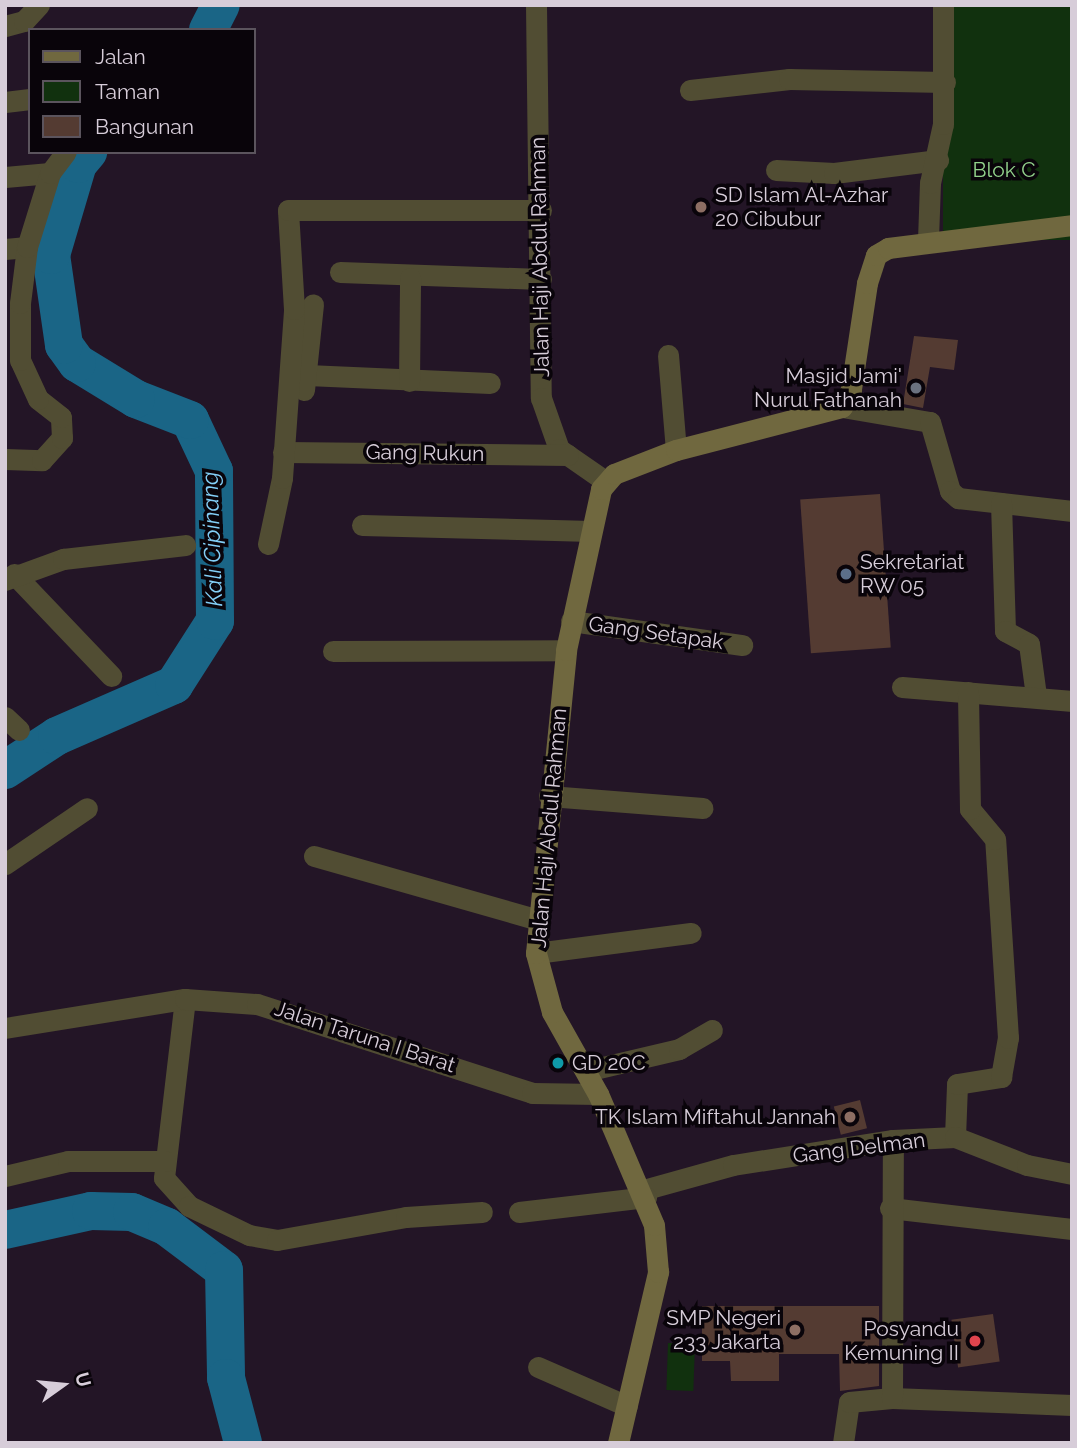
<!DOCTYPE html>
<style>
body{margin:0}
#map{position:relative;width:1077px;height:1448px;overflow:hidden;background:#231526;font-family:Raleway,sans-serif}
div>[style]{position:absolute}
.green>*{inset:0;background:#11310e;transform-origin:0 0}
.river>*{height:38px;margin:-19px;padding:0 19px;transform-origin:19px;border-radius:19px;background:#1a6586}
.building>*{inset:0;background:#543b32;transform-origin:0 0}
.street>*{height:21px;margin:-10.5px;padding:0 10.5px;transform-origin:10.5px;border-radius:10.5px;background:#514d33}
.secondary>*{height:21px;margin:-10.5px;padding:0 10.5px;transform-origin:10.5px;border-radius:10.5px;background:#70683f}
.dots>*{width:19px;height:19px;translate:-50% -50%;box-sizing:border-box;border:4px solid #09040a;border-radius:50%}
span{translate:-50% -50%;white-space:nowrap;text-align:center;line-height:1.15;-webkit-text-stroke:7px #09040a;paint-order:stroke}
.park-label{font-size:21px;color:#92d28b}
.poi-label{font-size:21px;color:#d7cdd9}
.left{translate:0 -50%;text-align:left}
.right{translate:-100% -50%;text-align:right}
.street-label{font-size:21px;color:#d7cdd9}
.water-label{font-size:23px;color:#83cff7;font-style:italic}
.frame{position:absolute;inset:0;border:7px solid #d7cdd9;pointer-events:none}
.legend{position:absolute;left:28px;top:28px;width:228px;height:126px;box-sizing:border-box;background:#09040a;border:2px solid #5b545d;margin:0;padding:9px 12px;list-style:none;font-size:21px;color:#d7cdd9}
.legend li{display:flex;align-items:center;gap:14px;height:35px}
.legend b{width:35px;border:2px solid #5b545d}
.north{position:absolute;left:28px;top:1350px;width:70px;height:70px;-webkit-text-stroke:5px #09040a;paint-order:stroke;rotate:75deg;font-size:19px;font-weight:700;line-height:28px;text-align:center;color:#d7cdd9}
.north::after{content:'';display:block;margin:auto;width:24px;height:32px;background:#d7cdd9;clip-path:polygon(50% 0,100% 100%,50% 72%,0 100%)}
</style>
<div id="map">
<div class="green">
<i style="left:943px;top:5px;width:129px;height:235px"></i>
<i style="left:668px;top:1343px;width:27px;height:47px;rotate:2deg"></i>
</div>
<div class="river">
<i style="left:208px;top:30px;width:28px;rotate:-63deg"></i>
<i style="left:5px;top:770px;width:62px;rotate:-33.2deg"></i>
<i style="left:57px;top:736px;width:128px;rotate:-23.6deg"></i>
<i style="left:174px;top:685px;width:76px;rotate:-57.4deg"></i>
<i style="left:215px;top:621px;width:150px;rotate:-90.4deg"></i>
<i style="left:214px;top:471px;width:56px;rotate:-115.2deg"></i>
<i style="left:190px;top:420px;width:58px;rotate:-158.7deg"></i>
<i style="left:136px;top:399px;width:69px;rotate:-148.6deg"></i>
<i style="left:77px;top:363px;width:22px;rotate:-126deg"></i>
<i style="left:64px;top:345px;width:91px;rotate:-98.2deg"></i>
<i style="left:51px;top:255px;width:95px;rotate:-73.5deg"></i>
<i style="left:78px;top:164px;width:16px;rotate:-50deg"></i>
<i style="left:5px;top:1230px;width:88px;rotate:-12.5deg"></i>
<i style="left:91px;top:1211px;width:41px;rotate:1.4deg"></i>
<i style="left:132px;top:1212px;width:38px;rotate:23deg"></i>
<i style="left:167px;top:1227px;width:71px;rotate:37deg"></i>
<i style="left:224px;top:1270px;width:108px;rotate:88.9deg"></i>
<i style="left:226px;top:1378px;width:67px;rotate:75.3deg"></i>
</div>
<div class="building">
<i style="clip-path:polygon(914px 336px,958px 340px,954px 370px,930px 367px,923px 408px,903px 404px)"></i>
<i style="left:880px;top:494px;width:154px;height:80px;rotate:86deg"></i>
<i style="left:860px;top:1100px;width:29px;height:27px;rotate:76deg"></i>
<i style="clip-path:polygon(702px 1306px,879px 1306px,879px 1386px,840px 1391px,839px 1354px,779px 1354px,779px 1381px,731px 1381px,730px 1361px,702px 1361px)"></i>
<i style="left:993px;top:1314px;width:48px;height:42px;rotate:82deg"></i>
</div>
<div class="street">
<i style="left:536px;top:5px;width:393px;rotate:89.3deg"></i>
<i style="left:541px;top:398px;width:54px;rotate:70.6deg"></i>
<i style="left:559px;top:449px;width:56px;rotate:34.8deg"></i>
<i style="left:5px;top:26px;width:20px;rotate:-15deg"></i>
<i style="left:24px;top:21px;width:22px;rotate:-47deg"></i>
<i style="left:690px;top:90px;width:100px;rotate:-6.3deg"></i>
<i style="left:789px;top:79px;width:156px;rotate:1.1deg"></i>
<i style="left:5px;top:102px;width:25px;rotate:-7deg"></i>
<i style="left:776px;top:170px;width:58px;rotate:3deg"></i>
<i style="left:834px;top:173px;width:105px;rotate:-7.1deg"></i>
<i style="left:5px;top:177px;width:45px;rotate:-5.1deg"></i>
<i style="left:928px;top:240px;width:57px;rotate:-88deg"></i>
<i style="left:930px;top:183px;width:60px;rotate:-77.6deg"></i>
<i style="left:943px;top:124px;width:119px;rotate:-90deg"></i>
<i style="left:5px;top:249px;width:22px;rotate:-5deg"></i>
<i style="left:340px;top:272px;width:201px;rotate:2deg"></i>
<i style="left:668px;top:355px;width:95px;rotate:85.2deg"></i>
<i style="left:307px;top:375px;width:183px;rotate:2.5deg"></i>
<i style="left:409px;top:381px;width:103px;rotate:-89.4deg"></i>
<i style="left:304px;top:390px;width:86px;rotate:-84deg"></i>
<i style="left:842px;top:407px;width:89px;rotate:9.7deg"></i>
<i style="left:930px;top:422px;width:72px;rotate:73.8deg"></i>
<i style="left:950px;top:491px;width:11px;rotate:41deg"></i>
<i style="left:958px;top:498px;width:115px;rotate:6.5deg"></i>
<i style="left:283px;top:452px;width:285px;rotate:0.6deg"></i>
<i style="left:5px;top:459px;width:37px;rotate:2deg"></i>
<i style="left:42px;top:460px;width:30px;rotate:-48deg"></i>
<i style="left:62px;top:438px;width:21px;rotate:-93deg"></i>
<i style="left:61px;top:417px;width:29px;rotate:-142deg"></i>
<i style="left:38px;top:399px;width:43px;rotate:-114.8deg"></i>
<i style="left:20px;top:360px;width:57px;rotate:-90deg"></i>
<i style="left:20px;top:303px;width:56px;rotate:-82.9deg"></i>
<i style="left:27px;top:247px;width:77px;rotate:-72.7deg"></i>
<i style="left:50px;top:173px;width:26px;rotate:-53deg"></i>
<i style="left:1001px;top:503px;width:128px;rotate:88.2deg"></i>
<i style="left:1005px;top:631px;width:27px;rotate:28deg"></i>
<i style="left:1029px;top:644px;width:52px;rotate:82.3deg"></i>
<i style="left:362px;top:525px;width:229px;rotate:1.5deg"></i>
<i style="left:268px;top:544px;width:67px;rotate:-78deg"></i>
<i style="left:282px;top:478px;width:169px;rotate:-85.9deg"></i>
<i style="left:294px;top:309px;width:99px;rotate:-93.5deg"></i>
<i style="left:288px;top:210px;width:253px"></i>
<i style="left:14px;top:574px;width:141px;rotate:46.4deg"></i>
<i style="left:5px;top:580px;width:62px;rotate:-19.9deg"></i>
<i style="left:63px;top:559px;width:123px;rotate:-6.5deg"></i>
<i style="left:571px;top:621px;width:173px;rotate:8deg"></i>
<i style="left:333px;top:651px;width:233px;rotate:-0.2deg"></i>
<i style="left:902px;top:687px;width:171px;rotate:4.7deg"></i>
<i style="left:5px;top:717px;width:19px;rotate:43deg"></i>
<i style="left:549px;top:796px;width:154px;rotate:4.5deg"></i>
<i style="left:314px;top:856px;width:233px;rotate:15.9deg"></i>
<i style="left:5px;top:864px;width:99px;rotate:-34.3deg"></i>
<i style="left:536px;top:953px;width:156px;rotate:-7.4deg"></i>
<i style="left:185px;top:999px;width:180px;rotate:96.7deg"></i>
<i style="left:164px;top:1178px;width:38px;rotate:48deg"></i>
<i style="left:189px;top:1206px;width:67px;rotate:25.8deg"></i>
<i style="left:249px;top:1235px;width:28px;rotate:10deg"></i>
<i style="left:277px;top:1240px;width:131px;rotate:-10.1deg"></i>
<i style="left:406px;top:1217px;width:76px;rotate:-3.8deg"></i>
<i style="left:5px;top:1028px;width:182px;rotate:-9.2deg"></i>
<i style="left:185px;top:999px;width:72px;rotate:4deg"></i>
<i style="left:257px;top:1004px;width:289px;rotate:17.9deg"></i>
<i style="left:532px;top:1093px;width:66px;rotate:0.9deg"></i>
<i style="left:586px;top:1071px;width:96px;rotate:-13.3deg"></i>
<i style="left:679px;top:1049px;width:38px;rotate:-30deg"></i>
<i style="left:955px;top:1137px;width:53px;rotate:-87.8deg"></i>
<i style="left:957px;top:1084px;width:45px;rotate:-9deg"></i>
<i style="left:1001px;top:1077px;width:40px;rotate:-80deg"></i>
<i style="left:1008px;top:1038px;width:199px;rotate:-93.7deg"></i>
<i style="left:995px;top:839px;width:39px;rotate:-130deg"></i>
<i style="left:970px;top:809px;width:117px;rotate:-91deg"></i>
<i style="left:5px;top:1176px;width:65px;rotate:-13.4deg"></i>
<i style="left:68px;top:1161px;width:97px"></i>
<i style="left:643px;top:1190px;width:93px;rotate:-15.5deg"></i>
<i style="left:733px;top:1165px;width:162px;rotate:-8.9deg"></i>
<i style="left:893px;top:1140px;width:62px;rotate:-2.8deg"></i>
<i style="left:955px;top:1137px;width:77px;rotate:21.3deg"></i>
<i style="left:1027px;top:1165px;width:46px;rotate:11.3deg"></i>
<i style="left:890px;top:1208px;width:183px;rotate:6.6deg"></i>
<i style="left:519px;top:1212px;width:128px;rotate:-6.7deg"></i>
<i style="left:538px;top:1367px;width:97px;rotate:23.7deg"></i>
<i style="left:892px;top:1398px;width:180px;rotate:2.2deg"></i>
<i style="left:843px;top:1443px;width:41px;rotate:-81.7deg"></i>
<i style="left:849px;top:1402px;width:43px;rotate:-5.3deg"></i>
<i style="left:892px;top:1398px;width:258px;rotate:-89.8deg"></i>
</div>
<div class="secondary">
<i style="left:618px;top:1443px;width:176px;rotate:-76.8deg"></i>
<i style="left:658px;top:1272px;width:47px;rotate:-94.9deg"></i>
<i style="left:654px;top:1225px;width:142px;rotate:-113.1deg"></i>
<i style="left:598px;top:1094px;width:94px;rotate:-119.3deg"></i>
<i style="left:552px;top:1012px;width:61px;rotate:-105.2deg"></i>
<i style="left:536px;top:953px;width:304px;rotate:-84.3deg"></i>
<i style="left:566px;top:650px;width:165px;rotate:-77.7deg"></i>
<i style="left:601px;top:489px;width:20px;rotate:-49deg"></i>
<i style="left:614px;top:474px;width:66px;rotate:-21.2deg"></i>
<i style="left:676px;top:450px;width:171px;rotate:-14.5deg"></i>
<i style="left:842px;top:407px;width:20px;rotate:-63deg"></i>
<i style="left:851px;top:389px;width:107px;rotate:-81.4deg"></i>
<i style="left:867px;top:283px;width:29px;rotate:-72deg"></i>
<i style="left:876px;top:255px;width:14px;rotate:-30deg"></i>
<i style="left:888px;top:248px;width:185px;rotate:-7.1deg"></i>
</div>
<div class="dots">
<i style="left:701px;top:207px;background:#8d6e63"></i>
<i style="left:916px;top:388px;background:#6b7280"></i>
<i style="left:846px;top:574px;background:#5c6f8a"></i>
<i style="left:558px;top:1063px;background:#0f9aa8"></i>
<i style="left:850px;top:1117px;background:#8d6e63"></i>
<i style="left:795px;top:1330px;background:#8d6e63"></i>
<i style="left:975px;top:1341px;background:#e0444e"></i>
</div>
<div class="park-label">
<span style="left:1004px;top:170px">Blok C</span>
</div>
<div class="poi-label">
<span class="left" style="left:715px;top:207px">SD Islam Al-Azhar<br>20 Cibubur</span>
<span class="right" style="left:902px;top:388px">Masjid Jami'<br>Nurul Fathanah</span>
<span class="left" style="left:860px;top:574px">Sekretariat<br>RW 05</span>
<span class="left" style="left:572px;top:1063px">GD 20C</span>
<span class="right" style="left:836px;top:1117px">TK Islam Miftahul Jannah</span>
<span class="right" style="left:781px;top:1330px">SMP Negeri<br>233 Jakarta</span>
<span class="right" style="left:959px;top:1341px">Posyandu<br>Kemuning II</span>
</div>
<div class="street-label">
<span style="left:540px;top:257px;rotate:-91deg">Jalan Haji Abdul Rahman</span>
<span style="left:425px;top:453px;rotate:1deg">Gang Rukun</span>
<span style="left:656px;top:633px;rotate:8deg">Gang Setapak</span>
<span style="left:549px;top:828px;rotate:-85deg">Jalan Haji Abdul Rahman</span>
<span style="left:365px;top:1037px;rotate:18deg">Jalan Taruna I Barat</span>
<span style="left:859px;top:1148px;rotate:-7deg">Gang Delman</span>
</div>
<div class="water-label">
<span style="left:212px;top:539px;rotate:-92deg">Kali Cipinang</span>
</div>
<div class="frame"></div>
<ul class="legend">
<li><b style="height:9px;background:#70683f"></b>Jalan</li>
<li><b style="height:19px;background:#11310e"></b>Taman</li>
<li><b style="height:19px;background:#543b32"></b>Bangunan</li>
</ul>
<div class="north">U</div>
</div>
